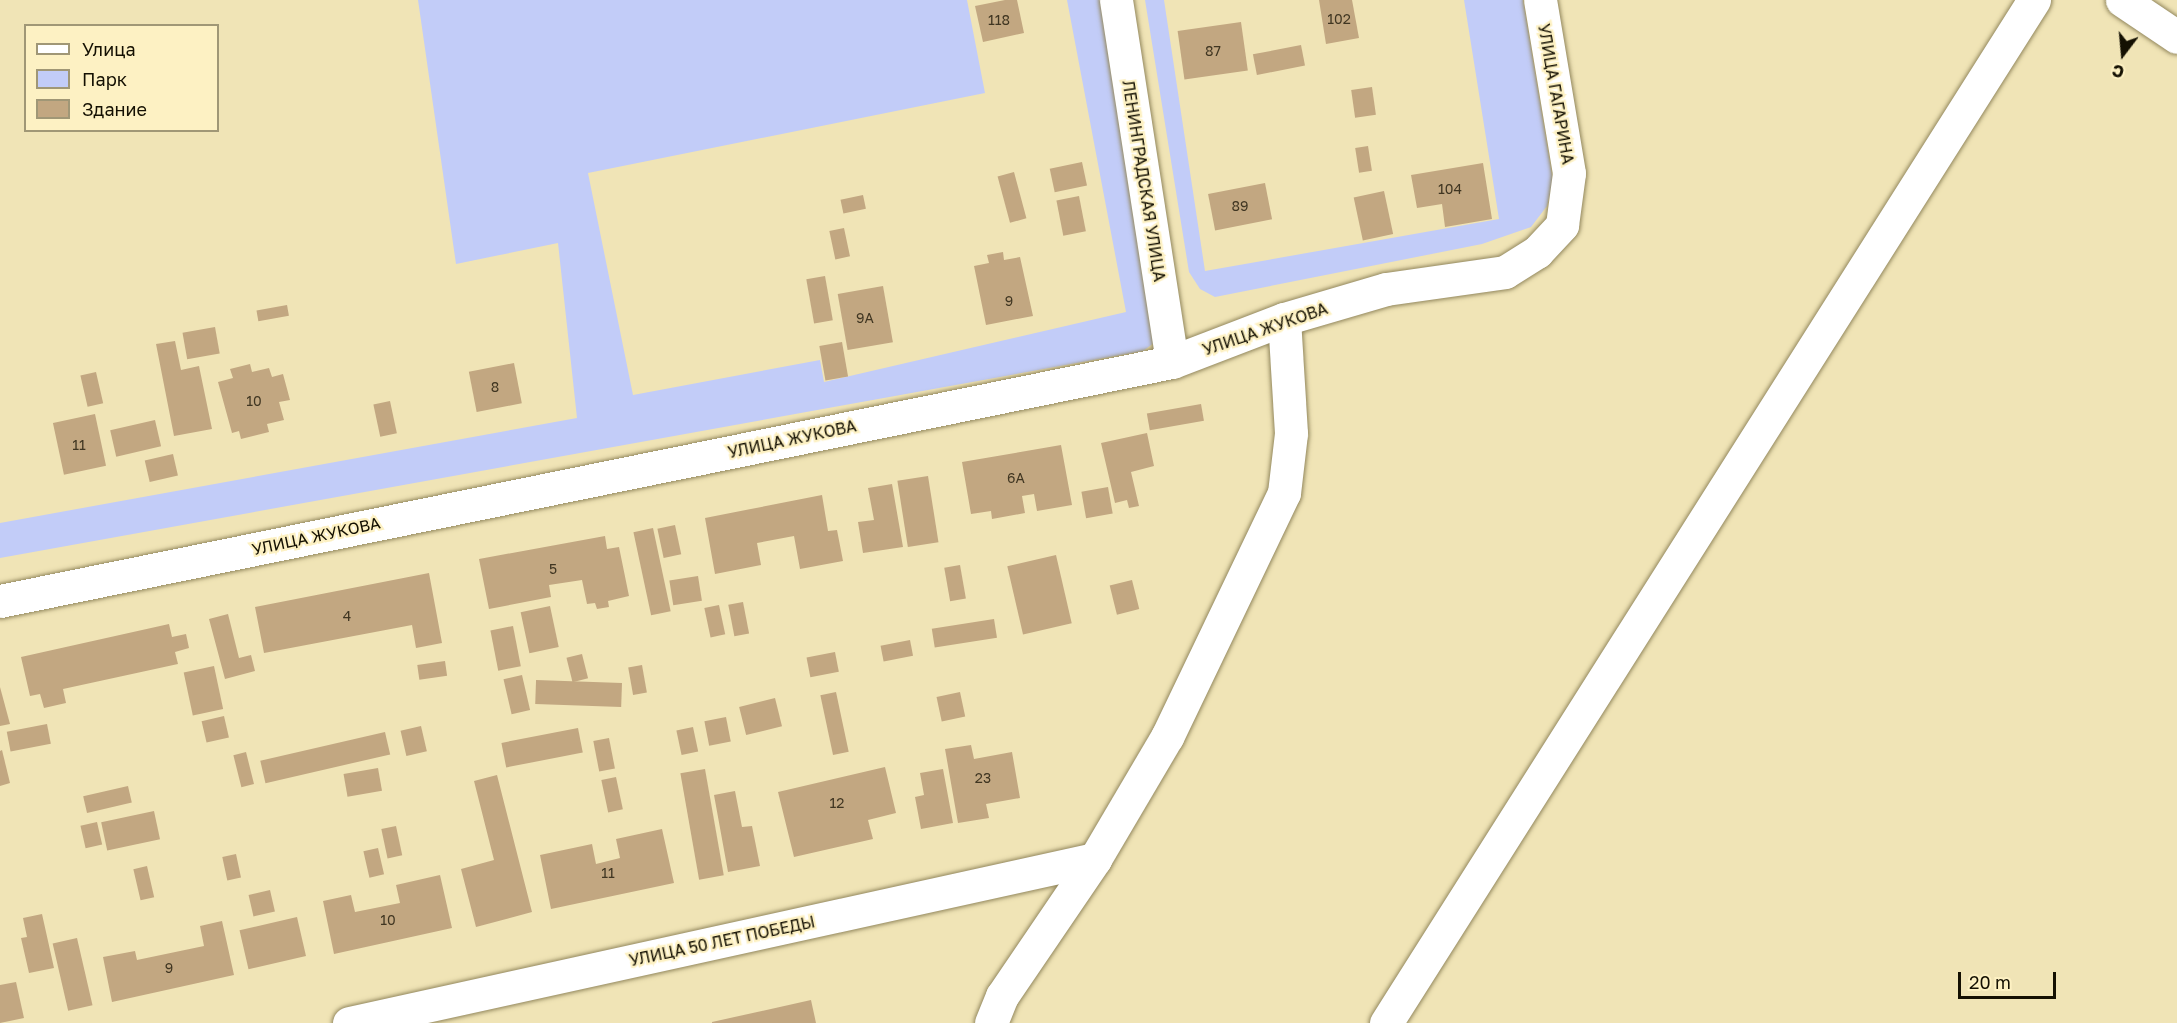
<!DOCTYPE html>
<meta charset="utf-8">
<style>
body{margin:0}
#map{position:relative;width:2177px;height:1023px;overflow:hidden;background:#f0e4b6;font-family:"Golos Text",sans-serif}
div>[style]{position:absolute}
.green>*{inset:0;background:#c2ccf8}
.building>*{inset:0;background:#c2a781;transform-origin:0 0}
.roads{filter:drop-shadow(0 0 2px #93885e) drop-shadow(0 0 2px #93885e)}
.minor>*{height:33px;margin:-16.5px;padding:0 16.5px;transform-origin:16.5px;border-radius:16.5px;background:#fff}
span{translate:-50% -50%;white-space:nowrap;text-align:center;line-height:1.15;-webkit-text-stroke:4.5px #fdf1c3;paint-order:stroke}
.number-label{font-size:14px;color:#403622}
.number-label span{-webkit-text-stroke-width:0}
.street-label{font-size:16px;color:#141002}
.legend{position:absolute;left:24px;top:24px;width:195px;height:108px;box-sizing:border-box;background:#fdf1c3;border:2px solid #a09776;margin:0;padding:8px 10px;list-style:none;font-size:18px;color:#141002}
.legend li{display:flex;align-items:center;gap:12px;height:30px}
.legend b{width:30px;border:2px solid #a09776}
.north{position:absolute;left:2093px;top:24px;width:60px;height:60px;-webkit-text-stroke:4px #fdf1c3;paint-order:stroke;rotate:196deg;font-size:16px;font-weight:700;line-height:24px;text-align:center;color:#141002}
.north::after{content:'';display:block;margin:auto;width:21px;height:27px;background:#141002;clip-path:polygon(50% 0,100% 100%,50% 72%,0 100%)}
.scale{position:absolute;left:1958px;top:972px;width:98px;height:27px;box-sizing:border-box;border:3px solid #141002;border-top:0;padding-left:8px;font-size:18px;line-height:21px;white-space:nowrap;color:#141002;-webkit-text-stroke:4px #fdf1c3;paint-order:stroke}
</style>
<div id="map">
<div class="green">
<i style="clip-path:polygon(418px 0,967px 0,985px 93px,588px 173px,633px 395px,820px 360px,824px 382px,1126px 312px,1067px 0,1112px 0,1158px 340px,1143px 351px,0 558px,0 523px,577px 418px,558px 243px,456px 264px)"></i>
<i style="clip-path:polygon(1145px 0,1164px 0,1205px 271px,1499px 219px,1464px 0,1523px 0,1553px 181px,1547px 206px,1531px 227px,1482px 244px,1215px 297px,1200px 289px,1189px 272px)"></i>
</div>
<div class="building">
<i style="clip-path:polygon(1005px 0,1017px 0,1024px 33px,983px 42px,975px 6px)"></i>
<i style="clip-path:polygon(1319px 0,1352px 0,1359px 38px,1326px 44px)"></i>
<i style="left:1241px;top:22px;width:49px;height:64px;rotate:82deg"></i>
<i style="left:1301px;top:45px;width:21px;height:49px;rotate:79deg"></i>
<i style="left:1372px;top:87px;width:28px;height:21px;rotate:82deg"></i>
<i style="left:1368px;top:146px;width:25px;height:13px;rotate:81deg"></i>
<i style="left:1082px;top:162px;width:24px;height:33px;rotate:78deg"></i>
<i style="clip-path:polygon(1483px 163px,1492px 219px,1445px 227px,1442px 204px,1417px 208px,1411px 175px)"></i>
<i style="left:1014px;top:172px;width:48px;height:17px;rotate:75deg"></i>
<i style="left:1265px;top:183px;width:37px;height:58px;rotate:79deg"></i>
<i style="left:1384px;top:191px;width:44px;height:31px;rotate:78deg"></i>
<i style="left:863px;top:195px;width:14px;height:23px;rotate:78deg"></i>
<i style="left:1079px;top:196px;width:36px;height:23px;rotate:79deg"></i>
<i style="left:844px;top:228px;width:29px;height:15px;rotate:78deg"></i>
<i style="clip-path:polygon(1003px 252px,1004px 260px,1020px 257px,1033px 316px,986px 325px,974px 266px,989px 263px,987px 255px)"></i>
<i style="left:825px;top:276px;width:45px;height:19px;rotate:80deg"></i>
<i style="left:883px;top:286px;width:57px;height:46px;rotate:80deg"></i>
<i style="left:287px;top:305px;width:11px;height:31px;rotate:80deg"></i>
<i style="left:215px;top:327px;width:27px;height:33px;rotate:80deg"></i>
<i style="clip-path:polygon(175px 341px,181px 370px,199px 366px,212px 429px,174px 436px,156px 344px)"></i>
<i style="left:842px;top:342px;width:35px;height:23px;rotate:80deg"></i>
<i style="left:514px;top:363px;width:41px;height:46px;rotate:79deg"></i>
<i style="clip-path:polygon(250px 364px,252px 372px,269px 368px,272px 377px,283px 374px,290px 400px,279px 402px,284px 420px,267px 424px,269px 432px,241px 439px,239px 431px,232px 433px,218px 382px,233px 378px,230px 369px)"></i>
<i style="left:96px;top:372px;width:32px;height:16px;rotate:77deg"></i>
<i style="left:390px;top:401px;width:33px;height:17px;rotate:78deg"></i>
<i style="left:1201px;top:404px;width:17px;height:55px;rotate:80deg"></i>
<i style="left:95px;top:414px;width:53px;height:43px;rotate:78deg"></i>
<i style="left:155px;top:420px;width:27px;height:46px;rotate:77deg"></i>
<i style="clip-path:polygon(1147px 433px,1154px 466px,1131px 472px,1139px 506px,1129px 508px,1127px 500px,1115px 503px,1101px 443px)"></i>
<i style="clip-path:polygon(1061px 445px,1072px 505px,1037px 511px,1034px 494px,1022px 496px,1025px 513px,992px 519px,991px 511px,971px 514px,962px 462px)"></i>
<i style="left:173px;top:454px;width:22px;height:29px;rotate:77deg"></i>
<i style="left:928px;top:476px;width:67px;height:31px;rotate:81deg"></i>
<i style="clip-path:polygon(892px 484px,903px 547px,863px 553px,858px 522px,874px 520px,868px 488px)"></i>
<i style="left:1108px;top:487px;width:27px;height:27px;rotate:80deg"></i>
<i style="clip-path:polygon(822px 495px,828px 531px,837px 530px,843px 561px,800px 569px,794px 536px,757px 543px,761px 565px,715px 574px,705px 518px)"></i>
<i style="left:675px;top:525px;width:30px;height:18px;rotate:78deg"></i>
<i style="left:653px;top:528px;width:85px;height:20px;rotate:78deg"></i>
<i style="clip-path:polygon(605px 536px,607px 549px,619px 547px,629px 596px,608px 601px,609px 607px,597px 609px,595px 603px,587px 604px,582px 580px,549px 585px,551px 597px,489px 609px,479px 559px)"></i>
<i style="left:1056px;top:555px;width:70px;height:50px;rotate:77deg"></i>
<i style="left:960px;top:565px;width:34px;height:16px;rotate:80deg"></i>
<i style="clip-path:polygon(429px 573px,442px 643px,416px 648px,412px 625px,264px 653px,255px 607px)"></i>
<i style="left:698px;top:576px;width:25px;height:29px;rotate:81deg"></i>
<i style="left:1132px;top:580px;width:30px;height:23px;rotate:76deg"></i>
<i style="left:743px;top:602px;width:32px;height:15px;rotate:79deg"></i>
<i style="left:719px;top:605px;width:30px;height:15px;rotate:78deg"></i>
<i style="left:550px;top:606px;width:42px;height:30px;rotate:78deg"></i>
<i style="clip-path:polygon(228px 614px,239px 658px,251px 655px,255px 671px,225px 679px,209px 619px)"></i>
<i style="left:994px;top:619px;width:19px;height:63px;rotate:81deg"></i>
<i style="clip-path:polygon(169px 624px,172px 637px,186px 634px,189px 648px,175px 652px,178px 664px,63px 689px,66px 703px,44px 708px,40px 694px,30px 696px,21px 657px)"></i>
<i style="left:513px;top:626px;width:41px;height:23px;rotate:79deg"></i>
<i style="left:910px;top:640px;width:16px;height:30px;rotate:79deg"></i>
<i style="left:835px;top:652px;width:20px;height:29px;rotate:79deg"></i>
<i style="left:582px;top:654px;width:25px;height:16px;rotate:76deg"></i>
<i style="left:445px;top:661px;width:15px;height:28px;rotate:82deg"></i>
<i style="left:642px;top:665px;width:28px;height:14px;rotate:80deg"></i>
<i style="left:214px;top:666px;width:44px;height:31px;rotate:78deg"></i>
<i style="left:522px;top:675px;width:36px;height:19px;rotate:77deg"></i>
<i style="left:622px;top:683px;width:24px;height:86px;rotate:92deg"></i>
<i style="clip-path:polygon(0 687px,10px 724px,0 726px)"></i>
<i style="left:836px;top:692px;width:61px;height:16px;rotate:78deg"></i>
<i style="left:960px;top:692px;width:25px;height:24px;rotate:78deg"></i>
<i style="left:775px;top:698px;width:29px;height:37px;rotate:76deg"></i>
<i style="left:224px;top:716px;width:22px;height:23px;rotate:77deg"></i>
<i style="left:726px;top:717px;width:25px;height:22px;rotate:79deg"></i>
<i style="left:47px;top:724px;width:20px;height:41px;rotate:79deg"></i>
<i style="left:421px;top:726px;width:26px;height:21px;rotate:77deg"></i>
<i style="left:693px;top:727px;width:25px;height:17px;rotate:78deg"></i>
<i style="left:578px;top:728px;width:25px;height:78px;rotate:79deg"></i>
<i style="left:385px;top:732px;width:23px;height:128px;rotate:77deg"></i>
<i style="left:609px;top:738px;width:31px;height:16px;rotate:79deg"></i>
<i style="clip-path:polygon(971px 745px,974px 759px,1012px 752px,1020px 798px,986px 804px,989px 818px,958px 823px,945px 749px)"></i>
<i style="clip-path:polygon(2px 750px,10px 783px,0 786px,0 751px)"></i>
<i style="left:246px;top:752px;width:33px;height:13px;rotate:76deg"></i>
<i style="clip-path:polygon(885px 767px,896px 813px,868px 820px,873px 839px,794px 857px,778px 792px)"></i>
<i style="left:378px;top:768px;width:23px;height:35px;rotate:80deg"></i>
<i style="left:705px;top:769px;width:108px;height:25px;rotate:80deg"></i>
<i style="clip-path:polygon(943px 769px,953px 823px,921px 829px,915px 797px,924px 795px,920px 773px)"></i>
<i style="clip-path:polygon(497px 775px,532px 912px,476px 927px,461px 869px,494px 860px,474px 781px)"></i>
<i style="left:616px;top:777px;width:33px;height:15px;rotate:78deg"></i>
<i style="left:128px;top:786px;width:17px;height:46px;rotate:77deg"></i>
<i style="clip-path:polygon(735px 791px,742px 827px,752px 826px,760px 866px,728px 872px,714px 795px)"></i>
<i style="left:154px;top:811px;width:29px;height:54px;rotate:78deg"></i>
<i style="left:97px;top:822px;width:23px;height:17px;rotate:77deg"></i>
<i style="left:396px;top:826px;width:30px;height:15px;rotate:78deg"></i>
<i style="clip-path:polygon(662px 829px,674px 883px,551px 909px,540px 855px,592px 844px,596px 864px,620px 858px,616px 839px)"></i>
<i style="left:378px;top:848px;width:27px;height:15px;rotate:77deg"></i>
<i style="left:236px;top:854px;width:24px;height:14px;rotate:78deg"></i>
<i style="left:147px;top:866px;width:32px;height:14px;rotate:77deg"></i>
<i style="clip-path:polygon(440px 875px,452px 928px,334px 954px,323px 901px,351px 895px,355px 912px,400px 903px,396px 885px)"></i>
<i style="left:270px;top:890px;width:22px;height:22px;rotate:77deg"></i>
<i style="clip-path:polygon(42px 914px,54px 968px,29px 973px,21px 938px,27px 937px,23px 918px)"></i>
<i style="left:297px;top:917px;width:40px;height:59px;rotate:77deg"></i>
<i style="clip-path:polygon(222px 921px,234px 975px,112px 1002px,103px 957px,135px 951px,137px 960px,204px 946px,200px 926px)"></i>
<i style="left:77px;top:938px;width:69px;height:25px;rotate:77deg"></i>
<i style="clip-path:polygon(16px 982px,24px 1018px,0 1023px,0 985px)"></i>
<i style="clip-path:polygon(811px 1000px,816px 1023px,712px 1023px,712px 1022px)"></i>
</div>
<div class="roads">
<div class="minor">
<i style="left:1116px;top:0;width:366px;rotate:81.2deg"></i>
<i style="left:2122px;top:0;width:66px;rotate:33.9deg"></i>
<i style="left:0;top:601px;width:1196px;rotate:-11.53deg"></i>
<i style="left:1172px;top:362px;width:120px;rotate:-21deg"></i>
<i style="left:1284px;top:319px;width:106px;rotate:-16.4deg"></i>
<i style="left:1386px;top:289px;width:120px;rotate:-8.1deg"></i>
<i style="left:1505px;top:272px;width:38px;rotate:-32deg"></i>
<i style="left:1537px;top:252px;width:37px;rotate:-47deg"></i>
<i style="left:1562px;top:225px;width:52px;rotate:-82.3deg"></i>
<i style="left:1569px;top:173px;width:175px;rotate:-99.5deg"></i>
<i style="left:349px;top:1023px;width:764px;rotate:-12.4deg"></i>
<i style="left:991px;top:1023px;width:29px;rotate:-68deg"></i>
<i style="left:1002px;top:996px;width:166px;rotate:-55.8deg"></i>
<i style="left:1095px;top:859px;width:142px;rotate:-59.5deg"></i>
<i style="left:1167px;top:737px;width:271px;rotate:-64.4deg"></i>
<i style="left:1284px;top:493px;width:60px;rotate:-83.3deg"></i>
<i style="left:1291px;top:433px;width:114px;rotate:-93.5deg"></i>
<i style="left:1386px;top:1023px;width:1211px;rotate:-57.65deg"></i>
</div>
</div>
<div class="number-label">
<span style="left:1339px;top:19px">102</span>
<span style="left:999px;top:20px">118</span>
<span style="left:1213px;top:51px">87</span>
<span style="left:1450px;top:189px">104</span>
<span style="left:1240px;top:206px">89</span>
<span style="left:1009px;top:301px">9</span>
<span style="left:865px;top:318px">9А</span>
<span style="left:495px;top:387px">8</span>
<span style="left:254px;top:401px">10</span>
<span style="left:79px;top:445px">11</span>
<span style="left:1016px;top:478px">6А</span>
<span style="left:553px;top:569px">5</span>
<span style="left:347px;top:616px">4</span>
<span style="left:983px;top:778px">23</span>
<span style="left:837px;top:803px">12</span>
<span style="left:608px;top:873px">11</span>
<span style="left:388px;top:920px">10</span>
<span style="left:169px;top:968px">9</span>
</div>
<div class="street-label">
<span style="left:1556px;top:94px;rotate:80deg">УЛИЦА ГАГАРИНА</span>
<span style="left:1144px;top:181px;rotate:81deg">ЛЕНИНГРАДСКАЯ УЛИЦА</span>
<span style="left:1265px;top:329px;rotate:-19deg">УЛИЦА ЖУКОВА</span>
<span style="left:792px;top:439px;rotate:-12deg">УЛИЦА ЖУКОВА</span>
<span style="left:316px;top:536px;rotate:-12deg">УЛИЦА ЖУКОВА</span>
<span style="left:722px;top:941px;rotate:-12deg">УЛИЦА 50 ЛЕТ ПОБЕДЫ</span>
</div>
<ul class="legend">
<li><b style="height:8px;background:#fff"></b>Улица</li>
<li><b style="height:16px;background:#c2ccf8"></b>Парк</li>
<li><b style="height:16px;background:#c2a781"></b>Здание</li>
</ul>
<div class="north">С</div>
<div class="scale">20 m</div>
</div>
